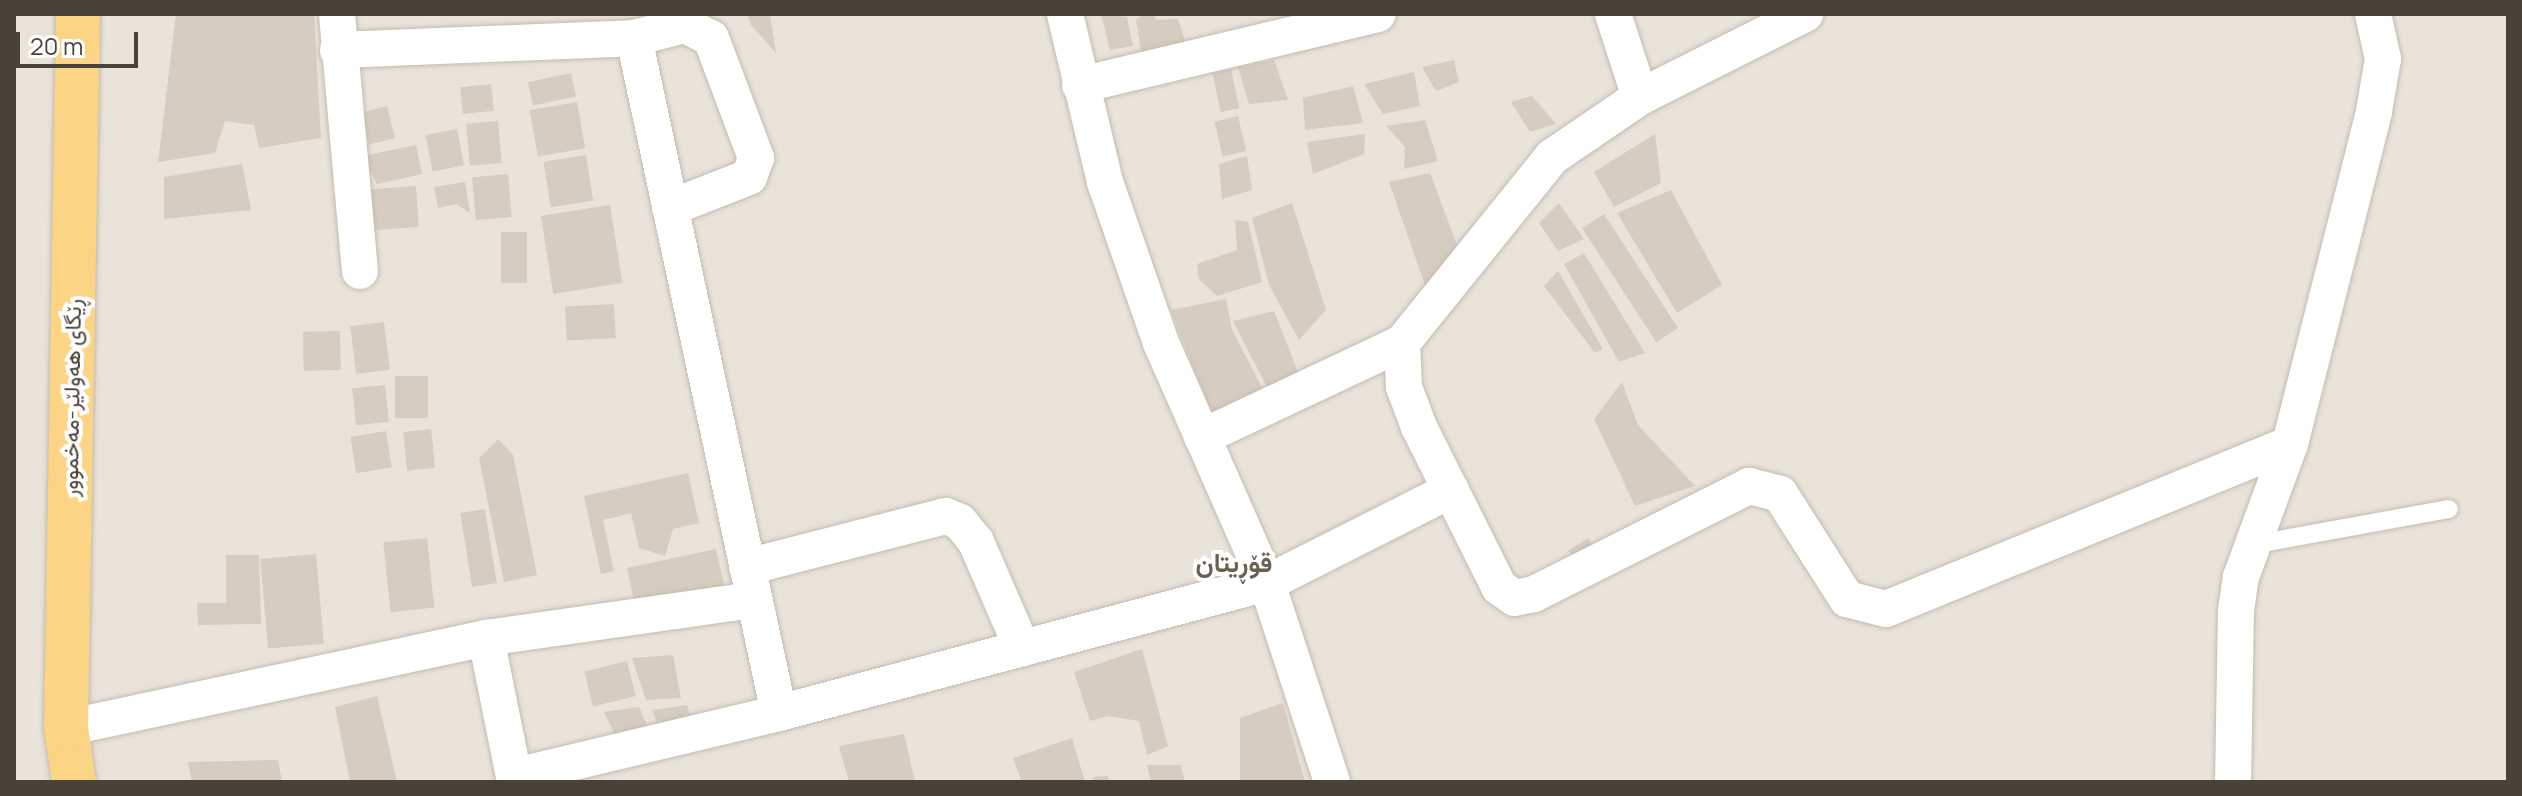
<!DOCTYPE html>
<meta charset="utf-8">
<style>
body{margin:0}
#map{position:relative;width:2522px;height:796px;overflow:hidden;background:#f5f1ea;font-family:Manrope,Vazirmatn,sans-serif}
div>[style]{position:absolute}
.residential>*{inset:0;background:#e9e3d9;transform-origin:0 0}
.building>*{inset:0;background:#d6cdc0;transform-origin:0 0}
.roads{filter:drop-shadow(0 0 2px #c3bcb0) drop-shadow(0 0 2px #c3bcb0)}
.service>*{height:18px;margin:-9px;padding:0 9px;transform-origin:9px;border-radius:9px;background:#fff}
.minor>*{height:36px;margin:-18px;padding:0 18px;transform-origin:18px;border-radius:18px;background:#fff}
.trunk>*{height:44px;margin:-22px;padding:0 22px;transform-origin:22px;border-radius:22px;background:#fbd486}
span{translate:-50% -50%;white-space:nowrap;text-align:center;line-height:1.15;-webkit-text-stroke:8px #fff;paint-order:stroke}
.street-label{font-size:22px;color:#494238}
.quarter-label{font-size:26px;color:#6b6050;font-weight:700}
.frame{position:absolute;inset:0;border:16px solid #494238;pointer-events:none}
.scale{position:absolute;left:16px;top:32px;width:122px;height:36px;box-sizing:border-box;border:4px solid #494238;border-top:0;padding-left:10px;font-size:24px;line-height:28px;white-space:nowrap;color:#494238;-webkit-text-stroke:6px #fff;paint-order:stroke}
</style>
<div id="map">
<div class="residential">
<i style="left:14px;top:14px;width:2494px;height:768px"></i>
</div>
<div class="building">
<i style="clip-path:polygon(176px 14px,314px 14px,321px 138px,259px 148px,254px 125px,225px 121px,215px 153px,158px 162px)"></i>
<i style="clip-path:polygon(747px 14px,770px 14px,776px 53px,751px 25px)"></i>
<i style="clip-path:polygon(1101px 14px,1127px 17px,1133px 46px,1110px 50px)"></i>
<i style="clip-path:polygon(1145px 14px,1153px 14px,1156px 20px,1178px 19px,1187px 47px,1141px 52px,1136px 19px)"></i>
<i style="clip-path:polygon(1274px 60px,1288px 100px,1249px 104px,1238px 67px)"></i>
<i style="clip-path:polygon(1454px 60px,1459px 82px,1436px 91px,1422px 67px)"></i>
<i style="left:1231px;top:69px;width:40px;height:19px;rotate:78deg"></i>
<i style="clip-path:polygon(1414px 72px,1420px 106px,1383px 114px,1364px 84px)"></i>
<i style="left:571px;top:73px;width:24px;height:44px;rotate:78deg"></i>
<i style="left:491px;top:84px;width:27px;height:31px;rotate:84deg"></i>
<i style="clip-path:polygon(1353px 86px,1363px 123px,1305px 130px,1303px 98px)"></i>
<i style="clip-path:polygon(1532px 96px,1556px 124px,1530px 132px,1511px 102px)"></i>
<i style="left:577px;top:102px;width:47px;height:48px;rotate:80deg"></i>
<i style="left:387px;top:106px;width:33px;height:27px;rotate:76deg"></i>
<i style="left:1238px;top:116px;width:36px;height:24px;rotate:77deg"></i>
<i style="clip-path:polygon(1425px 120px,1438px 161px,1404px 169px,1405px 147px,1386px 126px)"></i>
<i style="left:498px;top:121px;width:42px;height:32px;rotate:85deg"></i>
<i style="left:457px;top:129px;width:37px;height:32px;rotate:79deg"></i>
<i style="clip-path:polygon(1365px 134px,1364px 154px,1313px 174px,1307px 142px)"></i>
<i style="clip-path:polygon(1655px 134px,1661px 183px,1614px 207px,1594px 172px)"></i>
<i style="clip-path:polygon(416px 145px,422px 174px,377px 184px,362px 156px)"></i>
<i style="left:586px;top:155px;width:46px;height:43px;rotate:81deg"></i>
<i style="clip-path:polygon(1247px 156px,1252px 190px,1222px 199px,1219px 164px)"></i>
<i style="clip-path:polygon(242px 164px,251px 210px,164px 219px,164px 177px)"></i>
<i style="clip-path:polygon(1430px 173px,1463px 261px,1426px 288px,1389px 182px)"></i>
<i style="left:508px;top:174px;width:43px;height:36px;rotate:85deg"></i>
<i style="clip-path:polygon(465px 182px,470px 213px,456px 204px,438px 208px,434px 187px)"></i>
<i style="left:416px;top:186px;width:41px;height:50px;rotate:86deg"></i>
<i style="clip-path:polygon(1671px 190px,1722px 285px,1677px 313px,1617px 213px)"></i>
<i style="clip-path:polygon(1292px 203px,1326px 310px,1299px 340px,1269px 285px,1252px 218px)"></i>
<i style="clip-path:polygon(1559px 203px,1584px 239px,1558px 251px,1539px 223px)"></i>
<i style="left:610px;top:205px;width:79px;height:70px;rotate:81deg"></i>
<i style="left:1604px;top:214px;width:136px;height:26px;rotate:57deg"></i>
<i style="clip-path:polygon(1235px 220px,1248px 222px,1262px 282px,1217px 296px,1199px 279px,1197px 264px,1237px 250px)"></i>
<i style="left:501px;top:232px;width:26px;height:51px"></i>
<i style="clip-path:polygon(1584px 253px,1645px 353px,1619px 362px,1564px 264px)"></i>
<i style="clip-path:polygon(1558px 271px,1603px 349px,1595px 353px,1544px 286px)"></i>
<i style="clip-path:polygon(1226px 299px,1232px 330px,1264px 391px,1211px 413px,1171px 310px)"></i>
<i style="left:614px;top:304px;width:34px;height:49px;rotate:87deg"></i>
<i style="clip-path:polygon(1274px 311px,1298px 372px,1267px 387px,1233px 321px)"></i>
<i style="left:384px;top:322px;width:48px;height:34px;rotate:83deg"></i>
<i style="left:340px;top:331px;width:39px;height:37px;rotate:89deg"></i>
<i style="left:395px;top:376px;width:33px;height:42px"></i>
<i style="clip-path:polygon(1622px 382px,1638px 425px,1695px 486px,1635px 506px,1594px 419px)"></i>
<i style="left:385px;top:385px;width:37px;height:33px;rotate:84deg"></i>
<i style="left:431px;top:429px;width:39px;height:28px;rotate:84deg"></i>
<i style="left:386px;top:431px;width:37px;height:36px;rotate:81deg"></i>
<i style="clip-path:polygon(498px 439px,513px 455px,537px 575px,504px 582px,479px 458px)"></i>
<i style="clip-path:polygon(688px 473px,699px 523px,673px 529px,665px 556px,639px 548px,631px 513px,603px 520px,614px 571px,601px 574px,584px 496px)"></i>
<i style="left:485px;top:509px;width:75px;height:25px;rotate:81deg"></i>
<i style="left:427px;top:538px;width:70px;height:44px;rotate:84deg"></i>
<i style="clip-path:polygon(1588px 538px,1598px 556px,1580px 564px,1568px 551px)"></i>
<i style="clip-path:polygon(716px 549px,727px 598px,636px 610px,627px 568px)"></i>
<i style="left:316px;top:554px;width:90px;height:56px;rotate:85deg"></i>
<i style="clip-path:polygon(226px 555px,259px 555px,261px 624px,198px 625px,197px 603px,226px 603px)"></i>
<i style="clip-path:polygon(1142px 649px,1168px 746px,1147px 755px,1139px 721px,1108px 716px,1090px 721px,1074px 672px)"></i>
<i style="clip-path:polygon(673px 655px,681px 698px,646px 700px,632px 658px)"></i>
<i style="left:627px;top:661px;width:36px;height:44px;rotate:76deg"></i>
<i style="clip-path:polygon(377px 696px,397px 782px,350px 782px,335px 707px)"></i>
<i style="clip-path:polygon(1283px 703px,1305px 782px,1240px 782px,1240px 718px)"></i>
<i style="clip-path:polygon(687px 705px,695px 731px,660px 731px,652px 710px)"></i>
<i style="clip-path:polygon(639px 707px,651px 733px,618px 741px,604px 712px)"></i>
<i style="clip-path:polygon(904px 734px,915px 782px,849px 782px,839px 746px)"></i>
<i style="clip-path:polygon(1072px 738px,1085px 782px,1022px 782px,1013px 758px)"></i>
<i style="clip-path:polygon(278px 760px,282px 782px,192px 782px,188px 762px)"></i>
<i style="clip-path:polygon(1147px 765px,1181px 765px,1185px 782px,1151px 782px)"></i>
<i style="clip-path:polygon(1108px 776px,1109px 782px,1091px 782px,1094px 777px)"></i>
</div>
<div class="roads">
<div class="service">
<i style="left:2251px;top:545px;width:201px;rotate:-10.3deg"></i>
</div>
<div class="minor">
<i style="left:337px;top:14px;width:258px;rotate:84.9deg"></i>
<i style="left:1065px;top:14px;width:173px;rotate:76.6deg"></i>
<i style="left:1105px;top:182px;width:170px;rotate:70.8deg"></i>
<i style="left:1161px;top:343px;width:262px;rotate:66.2deg"></i>
<i style="left:1267px;top:583px;width:209px;rotate:71.9deg"></i>
<i style="left:1613px;top:14px;width:87px;rotate:72deg"></i>
<i style="left:634px;top:38px;width:53px;rotate:-14.3deg"></i>
<i style="left:685px;top:25px;width:29px;rotate:27deg"></i>
<i style="left:711px;top:38px;width:128px;rotate:69.4deg"></i>
<i style="left:756px;top:158px;width:20px;rotate:110deg"></i>
<i style="left:749px;top:177px;width:85px;rotate:158.6deg"></i>
<i style="left:338px;top:50px;width:296px;rotate:-2.3deg"></i>
<i style="left:634px;top:38px;width:690px;rotate:77.88deg"></i>
<i style="left:1080px;top:85px;width:306px;rotate:-13.4deg"></i>
<i style="left:1402px;top:343px;width:44px;rotate:87.4deg"></i>
<i style="left:1404px;top:387px;width:43px;rotate:69.4deg"></i>
<i style="left:1419px;top:427px;width:179px;rotate:63.4deg"></i>
<i style="left:1499px;top:587px;width:19px;rotate:35deg"></i>
<i style="left:1515px;top:598px;width:19px;rotate:-12deg"></i>
<i style="left:1534px;top:594px;width:241px;rotate:-26.7deg"></i>
<i style="left:1749px;top:486px;width:32px;rotate:14deg"></i>
<i style="left:1780px;top:494px;width:125px;rotate:57.5deg"></i>
<i style="left:1847px;top:599px;width:40px;rotate:14.4deg"></i>
<i style="left:1886px;top:609px;width:436px;rotate:-22.2deg"></i>
<i style="left:1202px;top:437px;width:221px;rotate:-25.2deg"></i>
<i style="left:1402px;top:343px;width:239px;rotate:-51.1deg"></i>
<i style="left:1552px;top:157px;width:107px;rotate:-34.3deg"></i>
<i style="left:1640px;top:97px;width:185px;rotate:-26.7deg"></i>
<i style="left:747px;top:567px;width:205px;rotate:-14.4deg"></i>
<i style="left:946px;top:516px;width:15px;rotate:23deg"></i>
<i style="left:960px;top:522px;width:26px;rotate:51deg"></i>
<i style="left:976px;top:542px;width:116px;rotate:66.5deg"></i>
<i style="left:486px;top:638px;width:147px;rotate:78.6deg"></i>
<i style="left:66px;top:728px;width:430px;rotate:-12.1deg"></i>
<i style="left:486px;top:638px;width:270px;rotate:-8.1deg"></i>
<i style="left:515px;top:776px;width:271px;rotate:-13.4deg"></i>
<i style="left:779px;top:713px;width:505px;rotate:-14.92deg"></i>
<i style="left:1267px;top:583px;width:206px;rotate:-26.8deg"></i>
<i style="left:2233px;top:782px;width:171px;rotate:-89deg"></i>
<i style="left:2236px;top:611px;width:34px;rotate:-82deg"></i>
<i style="left:2241px;top:577px;width:142px;rotate:-69.8deg"></i>
<i style="left:2290px;top:444px;width:343px;rotate:-75.8deg"></i>
<i style="left:2374px;top:111px;width:53px;rotate:-80.2deg"></i>
<i style="left:2383px;top:59px;width:46px;rotate:-102.5deg"></i>
</div>
<div class="trunk">
<i style="left:74px;top:782px;width:55px;rotate:-98.4deg"></i>
<i style="left:66px;top:728px;width:714px;rotate:-89.04deg"></i>
</div>
</div>
<div class="street-label">
<span style="left:72px;top:398px;rotate:-89deg">ڕێگای هەولێر-مەخموور</span>
</div>
<div class="quarter-label">
<span style="left:1234px;top:563px">قۆڕیتان</span>
</div>
<div class="frame"></div>
<div class="scale">20 m</div>
</div>
